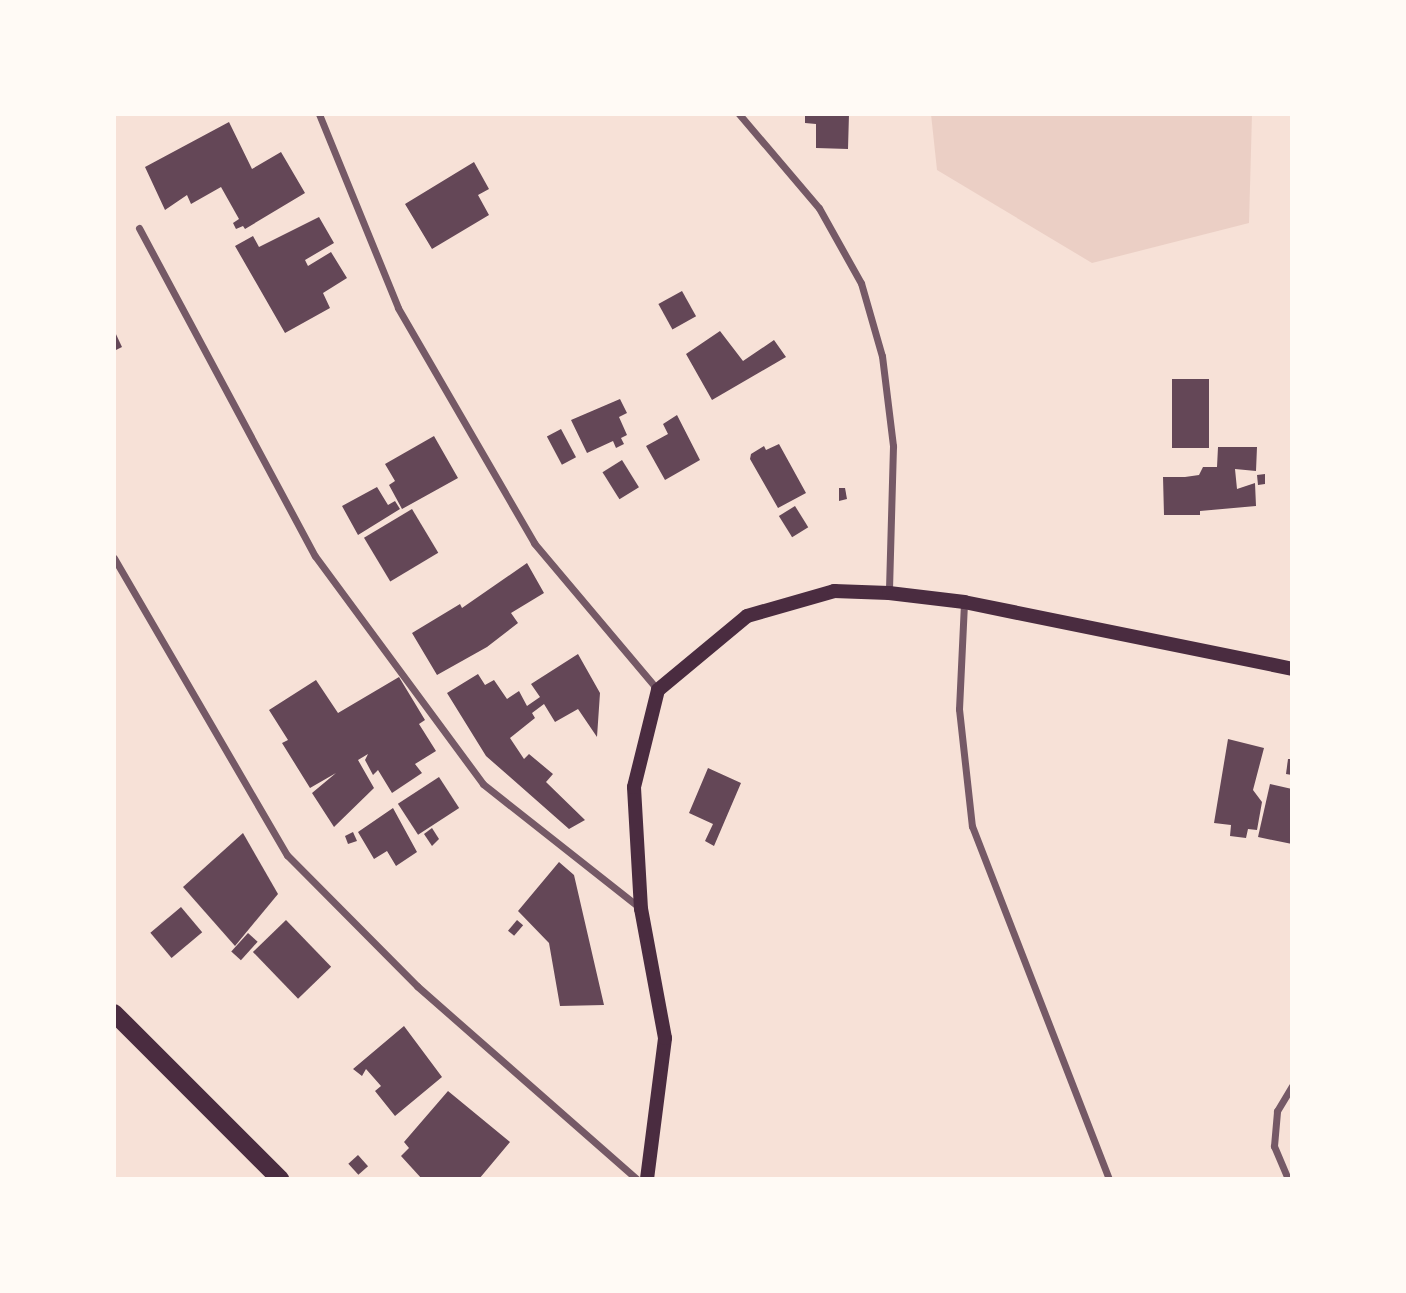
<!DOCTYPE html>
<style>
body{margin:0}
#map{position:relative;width:1406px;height:1293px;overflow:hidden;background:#f7e1d7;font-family:Georgia,serif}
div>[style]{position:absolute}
.green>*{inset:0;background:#ebcfc5}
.building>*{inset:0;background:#644757;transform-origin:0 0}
.minor>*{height:7px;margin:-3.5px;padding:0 3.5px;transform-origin:3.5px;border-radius:3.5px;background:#755966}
.secondary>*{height:14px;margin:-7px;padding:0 7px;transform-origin:7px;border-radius:7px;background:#4a2c40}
.primary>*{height:18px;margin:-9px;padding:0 9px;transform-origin:9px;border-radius:9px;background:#4a2c40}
span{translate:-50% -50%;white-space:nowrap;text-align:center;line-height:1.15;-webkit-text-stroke:5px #fffaf5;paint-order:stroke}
.frame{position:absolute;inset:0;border:116px solid #fffaf5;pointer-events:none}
</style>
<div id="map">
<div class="green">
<i style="clip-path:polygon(931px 114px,1252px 114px,1249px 223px,1092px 263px,937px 170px)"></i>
</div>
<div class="building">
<i style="clip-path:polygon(805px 114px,849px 114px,848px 149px,816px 148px,816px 124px,805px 123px)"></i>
<i style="clip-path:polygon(229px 122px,252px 169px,281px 152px,305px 193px,245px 229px,243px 226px,236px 229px,233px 223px,239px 219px,221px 187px,191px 204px,187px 195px,165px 210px,145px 167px)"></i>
<i style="clip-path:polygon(474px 162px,489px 189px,478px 195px,489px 215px,432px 249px,405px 204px)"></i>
<i style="clip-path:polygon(319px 217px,334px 243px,305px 260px,308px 266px,331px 252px,347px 278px,323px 293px,330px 308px,285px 333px,235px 246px,253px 236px,259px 247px)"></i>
<i style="left:682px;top:291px;width:29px;height:27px;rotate:61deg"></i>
<i style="clip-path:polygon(114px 330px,122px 347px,114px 351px)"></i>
<i style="clip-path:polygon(720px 331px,743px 361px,774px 340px,786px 357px,712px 400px,686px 354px)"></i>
<i style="left:1172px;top:379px;width:37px;height:69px"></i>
<i style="clip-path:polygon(620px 399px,627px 413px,619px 417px,627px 435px,621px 438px,624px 444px,616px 448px,613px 441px,587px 453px,571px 420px)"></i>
<i style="clip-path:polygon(677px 415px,700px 460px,665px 480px,646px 446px,668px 434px,663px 424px)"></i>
<i style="left:561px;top:429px;width:32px;height:16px;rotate:62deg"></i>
<i style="clip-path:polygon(434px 436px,458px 478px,402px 509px,389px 485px,395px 481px,385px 464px)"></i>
<i style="clip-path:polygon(779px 444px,806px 493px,778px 508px,750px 459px,751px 454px,764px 446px,766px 450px)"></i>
<i style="clip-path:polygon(1218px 447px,1257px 447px,1256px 471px,1235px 469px,1237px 489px,1255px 483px,1256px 506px,1200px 511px,1200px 515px,1164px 515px,1163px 477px,1185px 477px,1199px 475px,1203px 467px,1217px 467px)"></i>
<i style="left:622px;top:460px;width:32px;height:23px;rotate:58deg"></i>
<i style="clip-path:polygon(1265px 474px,1265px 484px,1258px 485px,1257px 475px)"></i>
<i style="clip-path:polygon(377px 487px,388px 505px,395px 501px,400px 509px,358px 535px,342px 506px)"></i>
<i style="clip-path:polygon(839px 488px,845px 488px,847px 499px,839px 501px)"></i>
<i style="left:795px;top:506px;width:25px;height:19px;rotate:58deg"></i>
<i style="left:412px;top:509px;width:51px;height:56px;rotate:59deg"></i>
<i style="clip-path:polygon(527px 563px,544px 593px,511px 613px,518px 623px,487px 647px,437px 675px,412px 633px,460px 604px,462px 608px)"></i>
<i style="clip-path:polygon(578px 654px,600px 693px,597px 737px,578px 709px,555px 722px,544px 704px,532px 713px,535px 718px,510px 738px,524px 759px,529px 754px,553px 774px,546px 782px,585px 820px,569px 829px,486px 756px,447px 693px,478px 674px,485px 685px,494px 680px,507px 699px,519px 691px,527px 706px,540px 697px,531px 684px)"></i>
<i style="clip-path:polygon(399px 677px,425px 720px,419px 724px,436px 751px,415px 764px,422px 773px,392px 793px,378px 770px,373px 775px,365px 760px,368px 754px,358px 760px,374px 788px,334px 827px,312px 793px,336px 773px,310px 788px,282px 743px,288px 740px,269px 710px,316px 680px,338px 713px)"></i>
<i style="clip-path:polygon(1228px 739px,1264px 748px,1253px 790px,1262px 802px,1257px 830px,1248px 829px,1246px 838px,1230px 836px,1231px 825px,1214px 823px)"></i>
<i style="clip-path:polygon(1288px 759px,1292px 759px,1292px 775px,1286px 774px)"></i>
<i style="clip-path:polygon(708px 768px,741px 783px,714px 846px,705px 841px,713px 824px,689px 813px)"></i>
<i style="left:439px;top:777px;width:37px;height:49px;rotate:57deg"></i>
<i style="clip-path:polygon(1270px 784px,1292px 789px,1292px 844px,1258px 837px)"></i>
<i style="clip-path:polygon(393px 808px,417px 852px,396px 866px,387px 851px,374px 859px,358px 832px)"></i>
<i style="clip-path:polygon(432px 828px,439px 839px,432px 846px,424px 834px)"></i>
<i style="clip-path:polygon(353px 832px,357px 841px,348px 844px,345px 836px)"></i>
<i style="clip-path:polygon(243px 833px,278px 894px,235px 946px,183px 887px)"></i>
<i style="clip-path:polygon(559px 862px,574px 875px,604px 1005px,560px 1006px,549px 943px,518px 911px)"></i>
<i style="left:181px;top:907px;width:33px;height:40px;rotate:50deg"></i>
<i style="left:286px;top:920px;width:65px;height:46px;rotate:46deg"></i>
<i style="left:517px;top:920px;width:8px;height:14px;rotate:40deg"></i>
<i style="left:248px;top:933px;width:13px;height:25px;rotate:42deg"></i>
<i style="clip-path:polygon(404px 1026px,442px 1077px,395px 1116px,375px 1091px,381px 1086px,366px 1069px,362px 1076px,353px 1069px)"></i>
<i style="clip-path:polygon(448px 1091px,510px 1142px,479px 1179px,422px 1179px,401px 1156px,409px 1148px,404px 1142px)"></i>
<i style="left:358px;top:1155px;width:15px;height:13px;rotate:48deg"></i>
</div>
<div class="minor">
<i style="left:319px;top:114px;width:209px;rotate:67.8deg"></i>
<i style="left:398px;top:308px;width:272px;rotate:59.9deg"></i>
<i style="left:534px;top:543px;width:192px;rotate:49.9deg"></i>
<i style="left:739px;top:114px;width:123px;rotate:49.6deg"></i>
<i style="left:819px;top:208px;width:86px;rotate:60.8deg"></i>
<i style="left:861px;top:283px;width:76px;rotate:74deg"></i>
<i style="left:882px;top:356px;width:91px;rotate:83deg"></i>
<i style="left:893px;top:446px;width:147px;rotate:91.6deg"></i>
<i style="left:139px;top:228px;width:372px;rotate:61.8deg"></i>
<i style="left:315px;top:556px;width:283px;rotate:53.6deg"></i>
<i style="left:483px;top:784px;width:201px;rotate:38.3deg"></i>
<i style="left:114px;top:558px;width:344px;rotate:59.8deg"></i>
<i style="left:287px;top:855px;width:185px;rotate:45.2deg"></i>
<i style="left:417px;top:986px;width:293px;rotate:41.3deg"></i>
<i style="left:964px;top:603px;width:106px;rotate:92.7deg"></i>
<i style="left:959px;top:709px;width:118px;rotate:83.7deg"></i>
<i style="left:972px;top:826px;width:379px;rotate:68.8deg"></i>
<i style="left:1288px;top:1179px;width:36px;rotate:-113deg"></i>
<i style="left:1274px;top:1146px;width:35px;rotate:-85deg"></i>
<i style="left:1277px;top:1111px;width:29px;rotate:-59deg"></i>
</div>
<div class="secondary">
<i style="left:647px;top:1179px;width:142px;rotate:-82.7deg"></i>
<i style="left:665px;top:1038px;width:131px;rotate:-100.5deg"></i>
<i style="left:641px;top:909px;width:122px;rotate:-93.3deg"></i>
<i style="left:634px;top:787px;width:100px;rotate:-76.1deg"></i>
<i style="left:658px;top:690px;width:116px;rotate:-39.7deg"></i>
<i style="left:747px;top:616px;width:91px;rotate:-16deg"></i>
<i style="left:834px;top:591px;width:55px;rotate:2.1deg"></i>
<i style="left:889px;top:593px;width:76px;rotate:6.8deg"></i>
<i style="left:964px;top:602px;width:335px;rotate:11.5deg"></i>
</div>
<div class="primary">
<i style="left:114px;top:1013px;width:235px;rotate:45deg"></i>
</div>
<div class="frame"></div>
</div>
